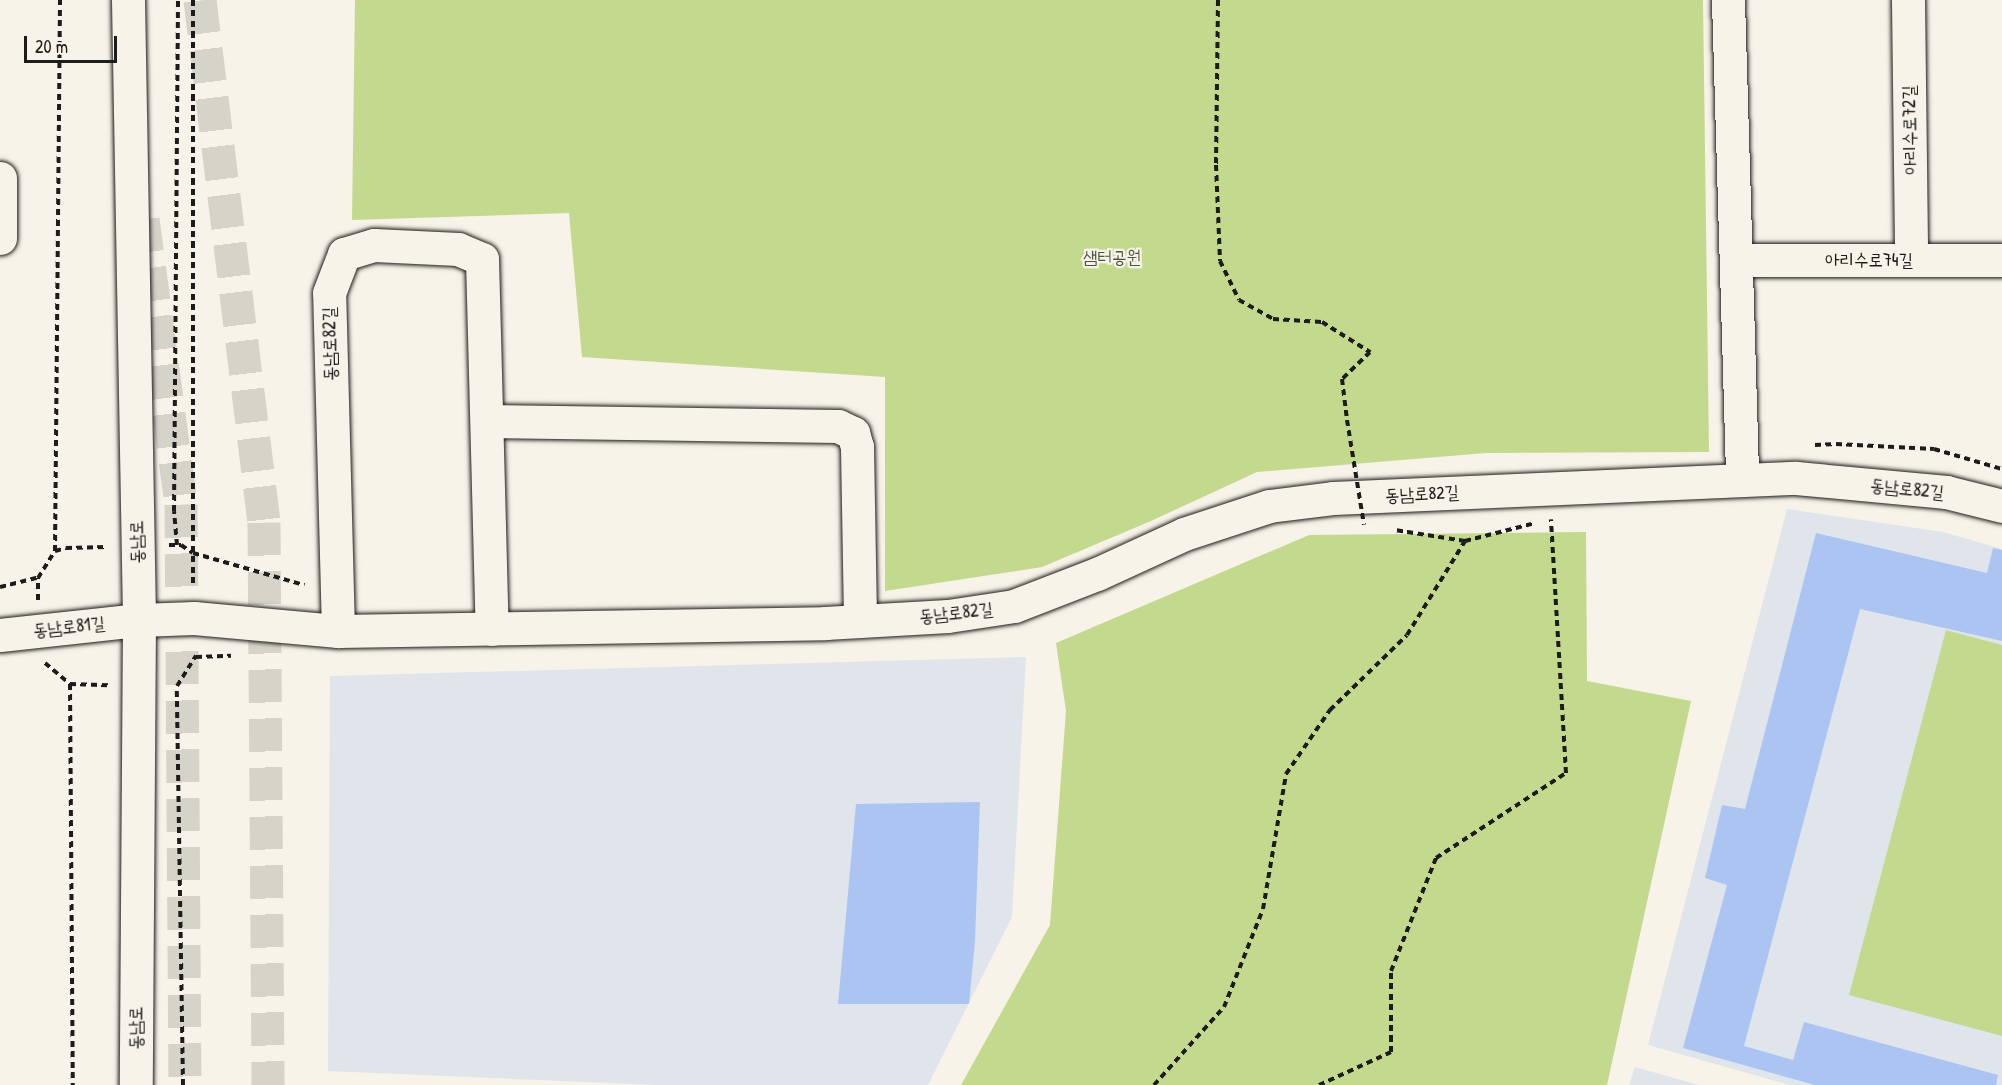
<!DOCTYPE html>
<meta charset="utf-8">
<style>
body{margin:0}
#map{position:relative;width:2002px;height:1085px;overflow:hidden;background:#f7f3e8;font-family:"Patrick Hand","Poor Story",sans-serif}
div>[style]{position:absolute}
.built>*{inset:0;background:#e0e5eb}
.green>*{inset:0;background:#c2d98e}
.building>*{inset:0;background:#acc4f2}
.highway-tunnel>*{height:33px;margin-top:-16.5px;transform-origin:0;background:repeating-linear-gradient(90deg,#d6d3c9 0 33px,transparent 0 49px)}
.path>*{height:4px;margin-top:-2px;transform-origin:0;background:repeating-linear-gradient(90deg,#1c1c1c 0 6px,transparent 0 10.5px)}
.roads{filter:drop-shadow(0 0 2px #1c1c1c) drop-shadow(0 0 2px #1c1c1c)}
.minor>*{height:33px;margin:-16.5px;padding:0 16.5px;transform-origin:16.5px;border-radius:16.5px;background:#f7f3e8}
.major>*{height:33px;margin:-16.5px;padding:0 16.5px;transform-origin:16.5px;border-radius:16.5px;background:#f7f3e8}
.path-bridge>*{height:4px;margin-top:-2px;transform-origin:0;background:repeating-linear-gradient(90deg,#1c1c1c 0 6px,transparent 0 10.5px)}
span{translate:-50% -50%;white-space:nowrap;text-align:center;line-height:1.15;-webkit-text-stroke:4.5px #f7f3e8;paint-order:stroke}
.street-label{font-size:18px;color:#1c1c1c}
.park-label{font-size:18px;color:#4e553e}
.scale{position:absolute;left:24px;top:36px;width:93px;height:27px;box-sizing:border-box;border:3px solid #1c1c1c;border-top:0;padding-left:8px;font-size:18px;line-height:21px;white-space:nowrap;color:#1c1c1c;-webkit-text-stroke:4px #f7f3e8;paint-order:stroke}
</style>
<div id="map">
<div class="built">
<i style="clip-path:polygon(1787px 509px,1943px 532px,2002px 549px,2002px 1085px,1790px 1085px,1648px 1045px)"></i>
<i style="clip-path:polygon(1026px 657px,1012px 917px,928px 1085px,658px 1085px,328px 1071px,330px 676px)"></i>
<i style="clip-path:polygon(1635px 1067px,1699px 1085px,1629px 1085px)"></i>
</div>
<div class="green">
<i style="clip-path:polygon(355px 0,1703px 0,1709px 452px,1486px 453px,1257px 472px,1151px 521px,1042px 567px,885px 591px,885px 377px,582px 357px,569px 213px,352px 220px)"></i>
<i style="clip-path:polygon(1586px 532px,1587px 681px,1691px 701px,1607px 1085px,961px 1085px,1050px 925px,1066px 711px,1056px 643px,1309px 535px)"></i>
<i style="clip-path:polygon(1946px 630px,2002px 645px,2002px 1036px,1849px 995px)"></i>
</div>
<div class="building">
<i style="clip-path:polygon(1816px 533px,1987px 573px,1993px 548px,2002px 550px,2002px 641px,1860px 609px,1744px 1046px,1793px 1060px,1804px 1022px,1998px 1075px,1996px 1085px,1815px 1085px,1683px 1048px,1727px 885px,1705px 878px,1722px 805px,1745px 809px)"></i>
<i style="clip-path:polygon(980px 802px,975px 941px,969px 1004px,838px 1004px,856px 804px)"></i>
</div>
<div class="highway-tunnel">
<i style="left:200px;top:0;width:526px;rotate:83.01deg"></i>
<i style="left:264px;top:522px;width:563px;rotate:89.59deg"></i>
<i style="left:143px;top:219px;width:288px;rotate:82.4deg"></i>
<i style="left:181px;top:504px;width:581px;rotate:89.61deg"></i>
</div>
<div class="path">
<i style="left:193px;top:0;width:586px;rotate:90deg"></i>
<i style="left:1218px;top:0;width:165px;rotate:90.7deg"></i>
<i style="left:1216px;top:165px;width:96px;rotate:87.6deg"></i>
<i style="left:1220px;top:261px;width:43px;rotate:64deg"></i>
<i style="left:1239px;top:300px;width:39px;rotate:29deg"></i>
<i style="left:1273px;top:319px;width:49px;rotate:3.5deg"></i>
<i style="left:1322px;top:322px;width:57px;rotate:32deg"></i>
<i style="left:1370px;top:352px;width:39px;rotate:136deg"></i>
<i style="left:1342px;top:379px;width:41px;rotate:83deg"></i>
<i style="left:1815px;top:445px;width:21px;rotate:-3deg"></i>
<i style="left:1836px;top:444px;width:98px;rotate:2.9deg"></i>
<i style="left:1934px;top:449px;width:71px;rotate:16.4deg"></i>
<i style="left:1465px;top:541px;width:72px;rotate:-14.4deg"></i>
<i style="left:169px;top:545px;width:12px"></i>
<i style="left:181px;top:545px;width:14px;rotate:34deg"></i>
<i style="left:193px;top:553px;width:116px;rotate:16.1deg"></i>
<i style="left:177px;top:545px;width:34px;rotate:-95deg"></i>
<i style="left:174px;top:511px;width:511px;rotate:-89.55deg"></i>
<i style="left:55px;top:551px;width:551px;rotate:-89.48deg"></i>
<i style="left:0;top:587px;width:38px;rotate:-14deg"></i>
<i style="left:38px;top:600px;width:22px;rotate:-90deg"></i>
<i style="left:38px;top:578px;width:32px;rotate:-58deg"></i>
<i style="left:55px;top:551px;width:11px;rotate:-15deg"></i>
<i style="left:66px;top:548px;width:41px;rotate:-1.4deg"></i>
<i style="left:196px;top:657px;width:35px;rotate:-2deg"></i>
<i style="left:45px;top:663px;width:33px;rotate:40deg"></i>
<i style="left:70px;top:684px;width:38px;rotate:2deg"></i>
<i style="left:70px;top:684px;width:401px;rotate:89.6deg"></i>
<i style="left:183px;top:1085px;width:399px;rotate:-90.9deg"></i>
<i style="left:177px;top:686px;width:36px;rotate:-58deg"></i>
<i style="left:1154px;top:1085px;width:105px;rotate:-48.1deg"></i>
<i style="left:1224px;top:1007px;width:105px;rotate:-68.3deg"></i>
<i style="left:1263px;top:909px;width:137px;rotate:-80.3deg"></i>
<i style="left:1286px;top:774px;width:78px;rotate:-55.5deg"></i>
<i style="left:1330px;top:710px;width:107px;rotate:-44.2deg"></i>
<i style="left:1407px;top:635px;width:110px;rotate:-58.3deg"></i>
<i style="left:1465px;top:541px;width:71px;rotate:-171.1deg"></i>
<i style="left:1319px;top:1085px;width:79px;rotate:-24.6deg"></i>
<i style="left:1391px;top:1052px;width:81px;rotate:-90deg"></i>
<i style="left:1391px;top:971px;width:122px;rotate:-68.3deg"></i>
<i style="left:1436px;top:858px;width:155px;rotate:-33.2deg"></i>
<i style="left:1566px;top:773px;width:254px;rotate:-93.4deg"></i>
</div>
<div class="roads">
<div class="minor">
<i style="left:1728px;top:0;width:480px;rotate:88.3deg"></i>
<i style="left:1908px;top:0;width:260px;rotate:89.3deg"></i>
<i style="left:0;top:178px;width:60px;rotate:90deg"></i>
<i style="left:1737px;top:260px;width:265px"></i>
<i style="left:487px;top:421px;width:351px;rotate:0.8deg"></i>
<i style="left:838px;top:426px;width:17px;rotate:25deg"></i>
<i style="left:853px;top:433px;width:15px;rotate:74deg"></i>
<i style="left:857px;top:447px;width:174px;rotate:89deg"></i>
<i style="left:338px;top:631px;width:338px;rotate:-91.5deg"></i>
<i style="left:329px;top:293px;width:42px;rotate:-69deg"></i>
<i style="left:344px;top:254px;width:31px;rotate:-17deg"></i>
<i style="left:374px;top:245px;width:84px;rotate:2.7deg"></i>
<i style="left:458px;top:249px;width:26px;rotate:23deg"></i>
<i style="left:482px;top:259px;width:370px;rotate:88.5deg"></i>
<i style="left:0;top:635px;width:140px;rotate:-6.2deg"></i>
<i style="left:139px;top:620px;width:55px;rotate:-2.1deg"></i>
<i style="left:194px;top:618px;width:145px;rotate:5.2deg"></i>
<i style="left:338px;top:631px;width:487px;rotate:-0.9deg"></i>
<i style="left:825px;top:623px;width:123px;rotate:-3.3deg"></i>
<i style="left:948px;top:616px;width:67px;rotate:-8.6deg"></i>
<i style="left:1014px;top:606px;width:89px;rotate:-21.1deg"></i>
<i style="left:1097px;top:574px;width:96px;rotate:-24.7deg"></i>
<i style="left:1184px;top:534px;width:89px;rotate:-18.2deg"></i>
<i style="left:1269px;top:506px;width:64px;rotate:-7.1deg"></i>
<i style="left:1333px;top:498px;width:463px;rotate:-2.5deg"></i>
<i style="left:1796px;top:478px;width:151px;rotate:5.3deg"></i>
<i style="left:1946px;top:492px;width:58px;rotate:14deg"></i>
</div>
<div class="major">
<i style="left:128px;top:0;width:620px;rotate:88.98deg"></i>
<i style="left:139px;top:620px;width:465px;rotate:90.4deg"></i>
</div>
</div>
<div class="path-bridge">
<i style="left:1347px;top:420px;width:106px;rotate:80.8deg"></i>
</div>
<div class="street-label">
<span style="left:1910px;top:130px;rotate:-91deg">아리수로72길</span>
<span style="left:1869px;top:260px">아리수로74길</span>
<span style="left:330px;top:344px;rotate:-91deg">동남로82길</span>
<span style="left:1907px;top:489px;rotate:6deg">동남로82길</span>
<span style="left:1422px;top:494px;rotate:-3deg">동남로82길</span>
<span style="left:137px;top:542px;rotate:-91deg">동남로</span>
<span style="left:956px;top:613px;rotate:-6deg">동남로82길</span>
<span style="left:69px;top:627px;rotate:-6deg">동남로81길</span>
<span style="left:136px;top:1028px;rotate:-90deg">동남로</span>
</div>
<div class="park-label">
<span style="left:1112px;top:257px">샘터공원</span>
</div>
<div class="scale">20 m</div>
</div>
